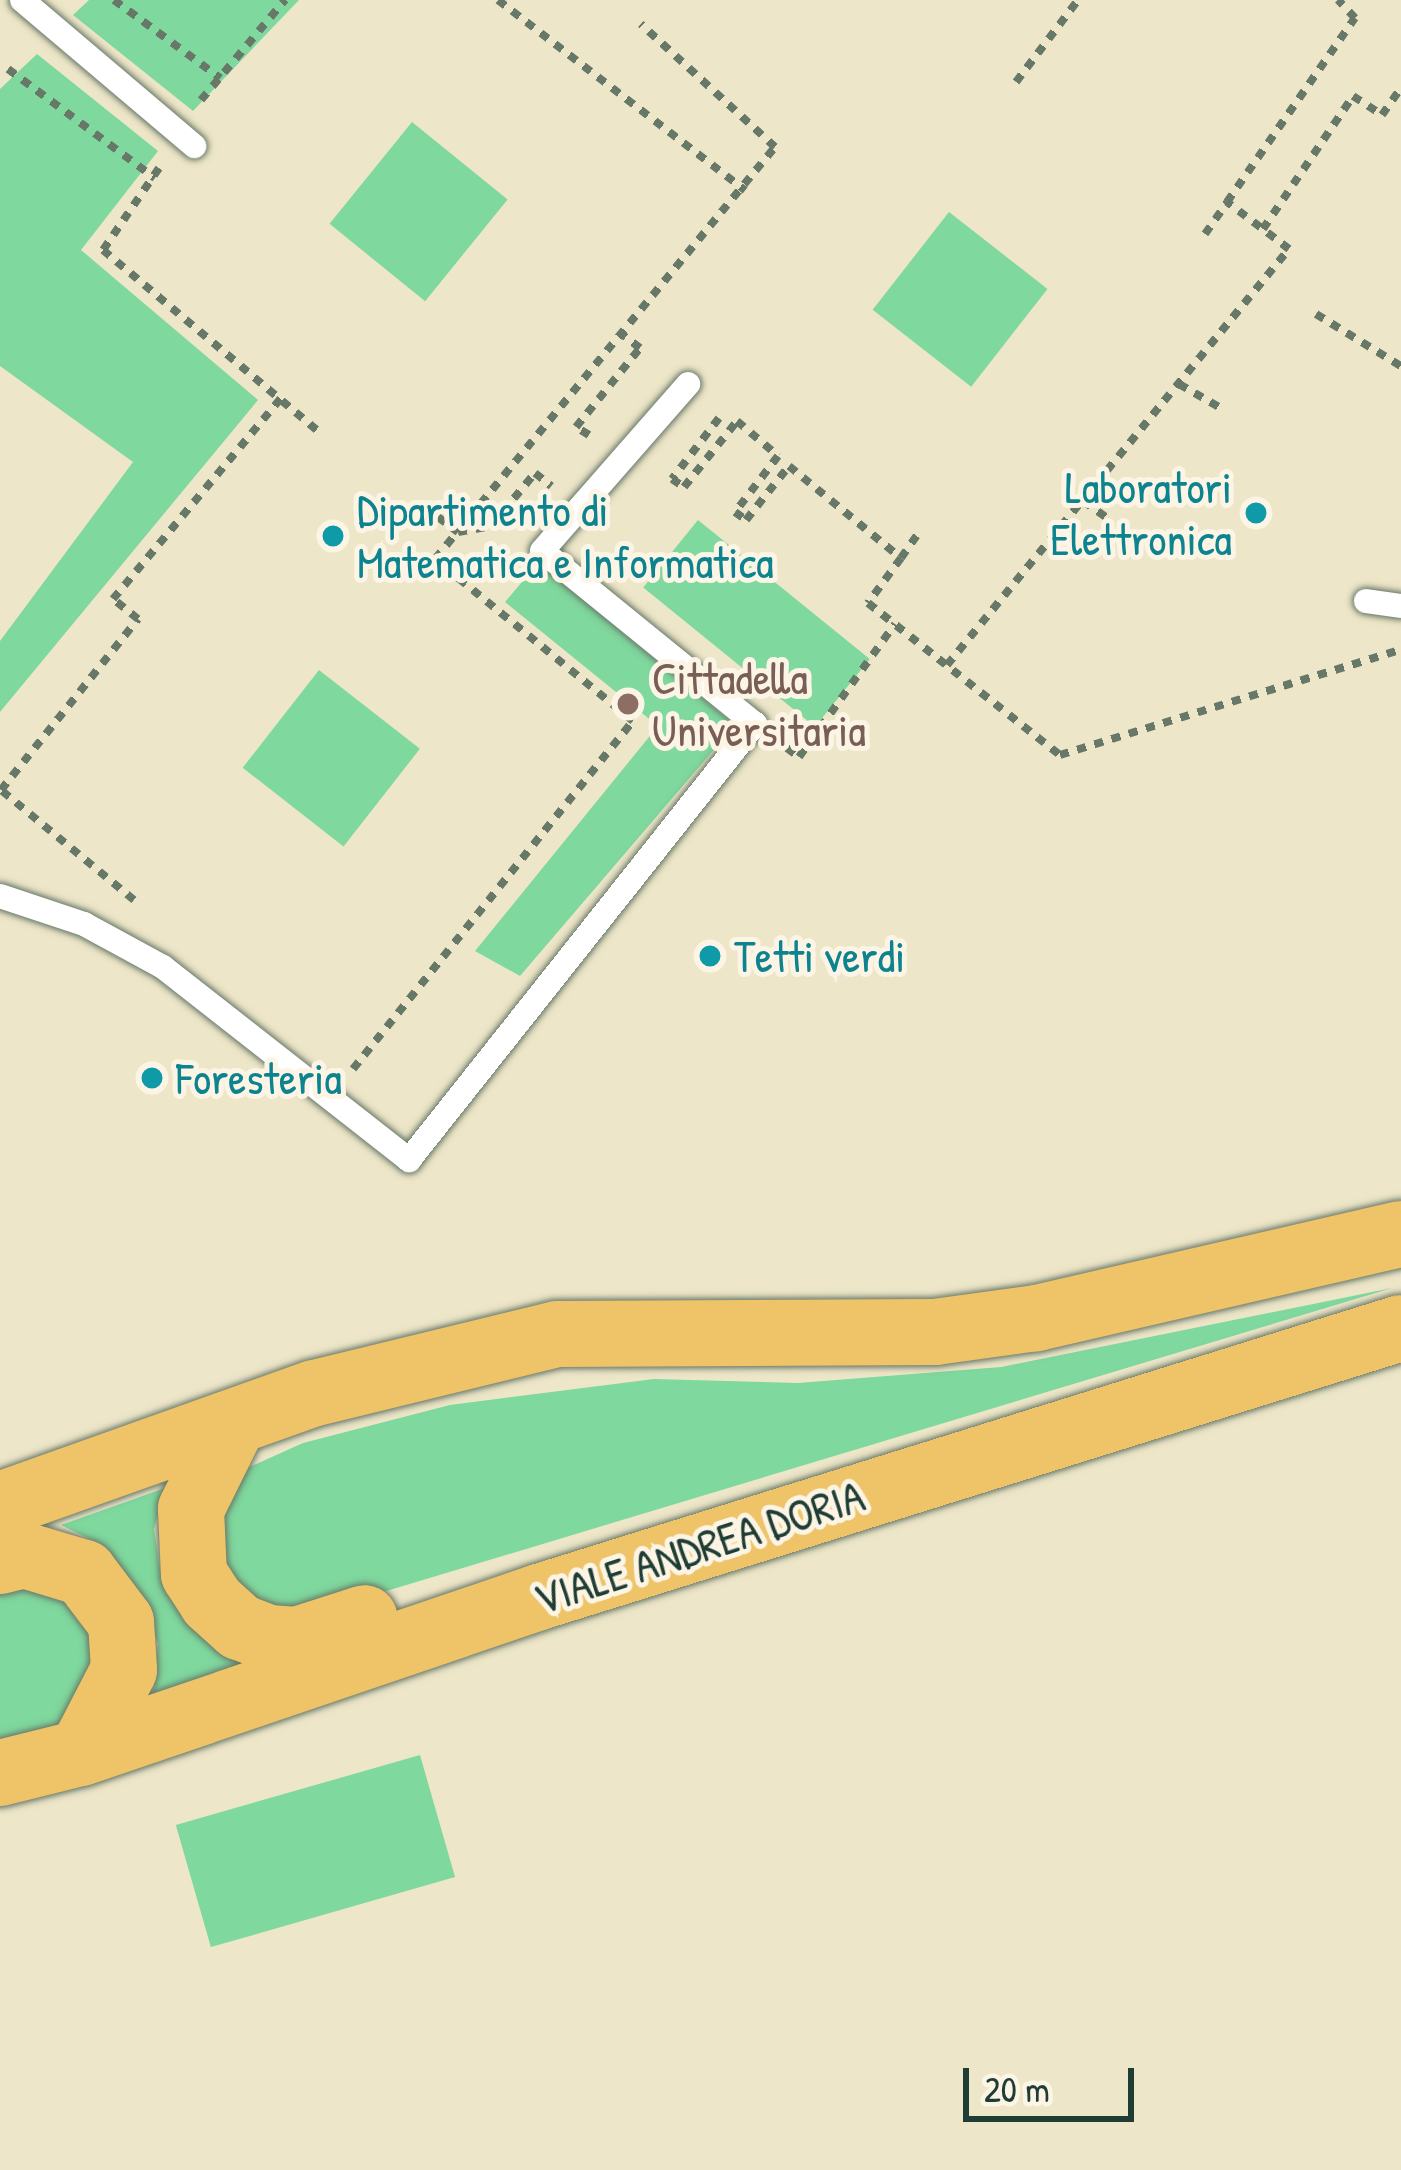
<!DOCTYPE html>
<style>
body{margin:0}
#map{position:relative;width:1401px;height:2170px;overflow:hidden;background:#eee6c8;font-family:"Patrick Hand",sans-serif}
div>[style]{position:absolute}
.green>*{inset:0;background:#7fd89e;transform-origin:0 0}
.path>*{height:8px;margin-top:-4px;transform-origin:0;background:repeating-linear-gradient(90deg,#677868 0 9px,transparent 0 18px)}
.roads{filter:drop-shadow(0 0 3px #677868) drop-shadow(0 0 3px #677868)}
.lane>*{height:24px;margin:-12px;padding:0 12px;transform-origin:12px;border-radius:12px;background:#fff}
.primary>*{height:66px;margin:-33px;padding:0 33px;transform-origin:33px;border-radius:33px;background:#efc469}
.dots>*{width:33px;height:33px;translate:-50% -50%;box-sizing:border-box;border:6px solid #fcf5e5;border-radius:50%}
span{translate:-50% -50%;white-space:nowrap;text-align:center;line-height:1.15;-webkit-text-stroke:10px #fcf5e5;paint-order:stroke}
.culture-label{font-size:45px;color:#0d838f}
.right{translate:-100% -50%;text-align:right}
.left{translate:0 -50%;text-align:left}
.education-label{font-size:45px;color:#785e54}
.street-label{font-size:45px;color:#1f3d34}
.scale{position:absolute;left:963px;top:2068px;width:171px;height:54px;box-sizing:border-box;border:6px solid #1f3d34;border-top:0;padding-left:15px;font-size:36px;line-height:42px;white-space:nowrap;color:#1f3d34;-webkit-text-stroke:9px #fcf5e5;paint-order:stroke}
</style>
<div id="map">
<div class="green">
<i style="clip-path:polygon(89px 0,299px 0,193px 111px,73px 15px)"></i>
<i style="clip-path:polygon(37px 54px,158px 151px,81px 250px,258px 400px,0 712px,0 641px,133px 462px,0 366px,0 89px)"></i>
<i style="left:412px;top:122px;width:123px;height:131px;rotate:39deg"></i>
<i style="left:949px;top:212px;width:125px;height:124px;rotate:38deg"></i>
<i style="left:698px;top:520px;width:221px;height:87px;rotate:39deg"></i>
<i style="clip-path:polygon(538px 563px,735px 725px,520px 976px,475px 951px,658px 726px,505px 602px)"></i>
<i style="left:319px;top:670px;width:128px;height:124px;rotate:38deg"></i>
<i style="clip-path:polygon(1392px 1288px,340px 1605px,271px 1611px,227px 1576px,215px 1511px,236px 1473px,303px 1443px,450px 1405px,654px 1379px,798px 1383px,1001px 1367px)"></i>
<i style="clip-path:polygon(165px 1488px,154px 1529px,161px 1575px,249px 1666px,153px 1699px,158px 1643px,134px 1584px,98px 1543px,61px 1525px)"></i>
<i style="clip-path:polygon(26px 1585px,66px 1598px,93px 1628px,90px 1690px,57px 1726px,0 1739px,0 1588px)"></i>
<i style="left:420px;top:1755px;width:127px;height:254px;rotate:74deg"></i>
</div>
<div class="path">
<i style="left:114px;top:0;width:132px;rotate:36.3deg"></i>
<i style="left:498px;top:0;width:312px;rotate:37.6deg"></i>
<i style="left:8px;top:69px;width:183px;rotate:36.6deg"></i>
<i style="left:1016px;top:82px;width:103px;rotate:-52.9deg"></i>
<i style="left:201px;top:100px;width:131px;rotate:-50deg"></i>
<i style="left:159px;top:168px;width:99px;rotate:124.3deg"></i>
<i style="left:103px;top:250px;width:287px;rotate:40.1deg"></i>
<i style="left:1263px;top:229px;width:161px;rotate:-55.9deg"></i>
<i style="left:1353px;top:96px;width:35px;rotate:33deg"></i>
<i style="left:1382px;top:115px;width:32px;rotate:-55deg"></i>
<i style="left:1205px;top:234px;width:39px;rotate:-55deg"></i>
<i style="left:1316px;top:314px;width:100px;rotate:31.5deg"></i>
<i style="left:1179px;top:384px;width:46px;rotate:29.9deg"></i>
<i style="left:719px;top:418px;width:77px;rotate:127.6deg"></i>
<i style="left:672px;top:479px;width:14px;rotate:34deg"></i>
<i style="left:684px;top:487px;width:85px;rotate:-51.2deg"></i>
<i style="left:737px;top:421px;width:54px;rotate:40.5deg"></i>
<i style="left:778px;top:456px;width:71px;rotate:127.5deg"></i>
<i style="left:735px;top:512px;width:14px;rotate:36deg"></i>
<i style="left:746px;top:520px;width:69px;rotate:-51.5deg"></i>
<i style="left:789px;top:466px;width:145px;rotate:39.4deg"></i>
<i style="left:901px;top:558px;width:56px;rotate:126.3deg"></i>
<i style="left:868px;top:603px;width:245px;rotate:38.4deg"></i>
<i style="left:1060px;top:755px;width:356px;rotate:-17.2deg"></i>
<i style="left:589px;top:435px;width:15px;rotate:-148deg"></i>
<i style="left:576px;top:427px;width:102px;rotate:-51deg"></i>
<i style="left:640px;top:348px;width:21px;rotate:-143deg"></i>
<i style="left:1083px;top:501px;width:33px;rotate:35deg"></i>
<i style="left:438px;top:517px;width:25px;rotate:37deg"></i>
<i style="left:458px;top:532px;width:34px;rotate:-10deg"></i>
<i style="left:491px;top:526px;width:69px;rotate:-50.3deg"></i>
<i style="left:535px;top:473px;width:21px;rotate:39deg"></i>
<i style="left:901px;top:558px;width:29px;rotate:-55deg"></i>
<i style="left:947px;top:665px;width:539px;rotate:-50.58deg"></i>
<i style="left:1289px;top:249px;width:78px;rotate:-142.8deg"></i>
<i style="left:1227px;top:202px;width:224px;rotate:-55.2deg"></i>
<i style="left:1355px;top:18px;width:25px;rotate:-133deg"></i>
<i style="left:787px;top:748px;width:15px;rotate:37deg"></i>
<i style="left:799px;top:757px;width:164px;rotate:-54.2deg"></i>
<i style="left:134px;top:900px;width:173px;rotate:-140.4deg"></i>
<i style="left:1px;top:790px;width:219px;rotate:-51.3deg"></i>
<i style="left:138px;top:619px;width:32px;rotate:-141deg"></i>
<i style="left:113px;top:599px;width:263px;rotate:-50.1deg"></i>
<i style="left:353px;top:1069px;width:447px;rotate:-51.2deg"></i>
<i style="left:633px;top:721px;width:256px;rotate:-140.7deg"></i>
<i style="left:435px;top:559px;width:534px;rotate:-50.47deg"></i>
<i style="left:775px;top:147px;width:182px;rotate:-137.5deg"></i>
</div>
<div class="roads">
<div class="lane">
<i style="left:22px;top:0;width:226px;rotate:40.3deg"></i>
<i style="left:1366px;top:601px;width:35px;rotate:8deg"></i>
<i style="left:0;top:896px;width:89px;rotate:18.4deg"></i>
<i style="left:84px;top:924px;width:90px;rotate:28.6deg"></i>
<i style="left:163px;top:967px;width:313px;rotate:38.1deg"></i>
<i style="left:409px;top:1160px;width:557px;rotate:-51.57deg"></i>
<i style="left:755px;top:724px;width:274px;rotate:-140.9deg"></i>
<i style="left:542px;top:551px;width:222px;rotate:-48.8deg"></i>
</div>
<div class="primary">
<i style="left:233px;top:1424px;width:95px;rotate:116.3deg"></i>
<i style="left:191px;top:1509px;width:65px;rotate:87.4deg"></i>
<i style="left:194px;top:1574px;width:33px;rotate:57deg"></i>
<i style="left:212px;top:1602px;width:38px;rotate:42deg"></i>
<i style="left:240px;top:1627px;width:30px;rotate:21deg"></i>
<i style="left:268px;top:1638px;width:29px;rotate:4deg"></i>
<i style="left:297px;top:1640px;width:71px;rotate:-17.9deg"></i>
<i style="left:0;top:1505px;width:334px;rotate:-19.6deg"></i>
<i style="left:315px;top:1393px;width:249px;rotate:-13.7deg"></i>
<i style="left:557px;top:1334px;width:378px;rotate:-0.3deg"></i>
<i style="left:935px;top:1332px;width:103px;rotate:-7.8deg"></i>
<i style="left:1037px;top:1318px;width:374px;rotate:-13deg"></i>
<i style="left:0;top:1561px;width:25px;rotate:-14deg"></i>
<i style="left:24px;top:1555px;width:63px;rotate:16.7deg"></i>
<i style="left:84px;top:1573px;width:61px;rotate:52.9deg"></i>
<i style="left:121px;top:1622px;width:48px;rotate:86.4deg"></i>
<i style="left:124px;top:1670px;width:93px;rotate:117.4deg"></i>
<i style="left:0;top:1773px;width:83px;rotate:-13.9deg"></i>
<i style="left:81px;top:1753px;width:484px;rotate:-18.8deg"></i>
<i style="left:539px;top:1597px;width:903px;rotate:-17.33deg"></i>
</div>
</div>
<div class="dots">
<i style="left:1256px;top:513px;background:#0f9aa8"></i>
<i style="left:333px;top:536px;background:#0f9aa8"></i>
<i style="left:628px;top:704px;background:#8d6e63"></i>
<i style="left:710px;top:956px;background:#0f9aa8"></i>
<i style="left:152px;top:1078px;background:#0f9aa8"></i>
</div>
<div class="culture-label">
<span class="right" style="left:1232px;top:513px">Laboratori<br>Elettronica</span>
<span class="left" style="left:357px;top:536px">Dipartimento di<br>Matematica e Informatica</span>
<span class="left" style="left:734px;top:956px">Tetti verdi</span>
<span class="left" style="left:176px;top:1078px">Foresteria</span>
</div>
<div class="education-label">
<span class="left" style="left:652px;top:704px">Cittadella<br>Universitaria</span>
</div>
<div class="street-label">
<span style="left:699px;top:1547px;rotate:-18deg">VIALE ANDREA DORIA</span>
</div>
<div class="scale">20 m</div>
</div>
